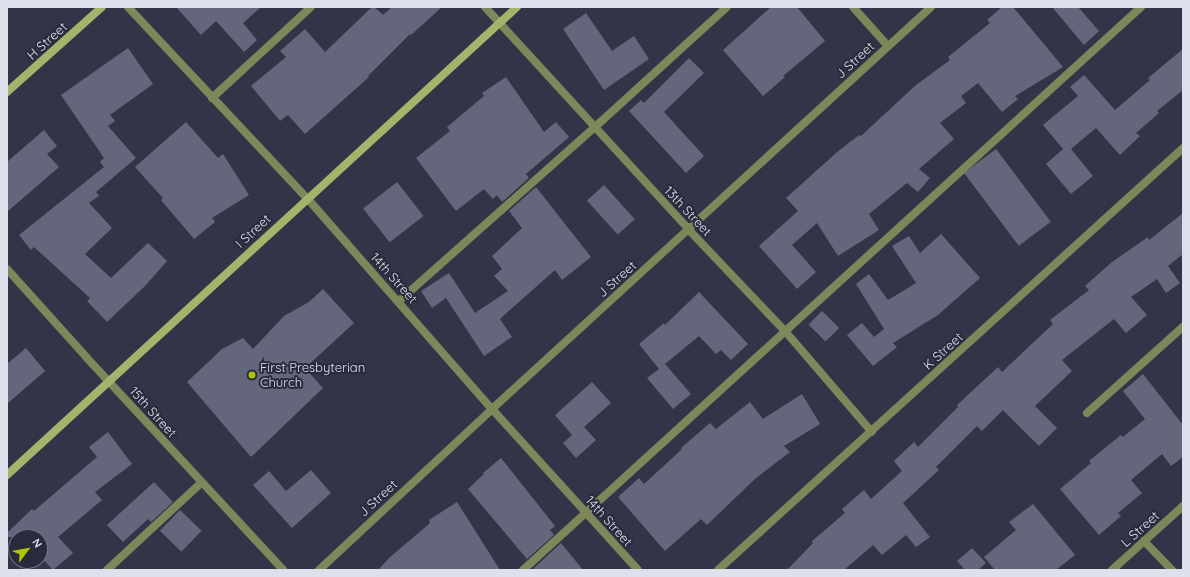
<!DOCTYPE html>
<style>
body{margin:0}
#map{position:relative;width:1190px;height:577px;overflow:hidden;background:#323547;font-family:Quicksand,sans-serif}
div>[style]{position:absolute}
.building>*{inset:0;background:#64677b;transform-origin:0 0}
.service>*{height:8px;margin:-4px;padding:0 4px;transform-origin:4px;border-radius:4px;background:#7e875a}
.minor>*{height:8px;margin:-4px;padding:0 4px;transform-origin:4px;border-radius:4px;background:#7e875a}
.tertiary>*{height:8px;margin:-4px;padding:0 4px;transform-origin:4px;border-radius:4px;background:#7e875a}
.secondary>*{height:8px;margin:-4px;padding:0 4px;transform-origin:4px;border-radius:4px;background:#a6b46b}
.dots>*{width:11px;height:11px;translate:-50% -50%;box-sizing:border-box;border:2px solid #282b3c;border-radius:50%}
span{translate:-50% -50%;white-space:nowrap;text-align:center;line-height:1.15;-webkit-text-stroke:4px #282b3c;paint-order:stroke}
.street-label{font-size:13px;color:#dee0eb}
.poi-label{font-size:13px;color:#dee0eb}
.left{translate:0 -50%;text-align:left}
.frame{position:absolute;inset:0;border:8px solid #dee0eb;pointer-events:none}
.north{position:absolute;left:8px;top:529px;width:40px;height:40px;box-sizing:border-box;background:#282b3c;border:1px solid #717382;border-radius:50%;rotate:58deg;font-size:11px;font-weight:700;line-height:16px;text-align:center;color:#dee0eb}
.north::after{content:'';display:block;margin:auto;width:14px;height:18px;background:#afc505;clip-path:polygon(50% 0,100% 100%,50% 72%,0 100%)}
</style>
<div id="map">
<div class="building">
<i style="clip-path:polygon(176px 7px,261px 7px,243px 23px,257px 40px,244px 52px,216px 21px,201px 35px)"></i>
<i style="clip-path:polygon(372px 7px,374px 7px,383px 15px,392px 7px,442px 7px,411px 35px,410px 34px,368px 76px,369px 77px,305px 134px,288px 115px,280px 121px,251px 86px,286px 57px,280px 51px,305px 29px,325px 52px)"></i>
<i style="clip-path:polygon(771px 7px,797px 7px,825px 41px,783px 76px,785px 77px,763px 96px,723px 50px)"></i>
<i style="clip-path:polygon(1002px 7px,1013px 7px,1063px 67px,1015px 96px,1018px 99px,1002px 112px,978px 83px,961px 96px,966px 103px,940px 123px,954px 139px,919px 169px,930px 178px,918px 192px,907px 183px,869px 214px,879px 230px,838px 256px,817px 223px,792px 245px,816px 272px,797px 289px,759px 246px,798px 211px,786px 198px,836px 153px,859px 135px,861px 136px,916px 85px,950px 60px,948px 57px,990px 23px,987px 20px)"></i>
<i style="clip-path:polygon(1052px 7px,1078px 7px,1099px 31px,1084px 45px)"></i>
<i style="clip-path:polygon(586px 13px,612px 51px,634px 36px,649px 59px,604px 90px,563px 29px)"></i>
<i style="clip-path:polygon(128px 48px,153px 84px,110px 115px,115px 121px,108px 126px,136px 158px,96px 192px,99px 196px,89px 203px,112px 228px,85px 254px,111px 278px,148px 243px,167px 261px,146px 285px,107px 322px,87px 301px,90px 298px,34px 247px,31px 250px,19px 235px,104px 167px,100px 162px,104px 158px,61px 95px)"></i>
<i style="clip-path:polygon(1183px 49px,1183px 90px,1157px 111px,1159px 113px,1136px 133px,1140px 136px,1120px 155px,1096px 128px,1071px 149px,1093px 176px,1071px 194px,1046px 164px,1063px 149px,1043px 125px,1078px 96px,1070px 87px,1084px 75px,1115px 110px,1150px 80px,1148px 78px)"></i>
<i style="clip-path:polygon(689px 58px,704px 73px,664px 112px,704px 156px,686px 173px,629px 111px,641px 100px,644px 103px)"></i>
<i style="clip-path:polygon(506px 77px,544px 132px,556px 122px,569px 137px,526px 174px,529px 178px,502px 202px,497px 195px,493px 199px,484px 189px,456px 211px,416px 158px,450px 131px,447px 127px,484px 96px,482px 93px)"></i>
<i style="clip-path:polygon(186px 122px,218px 158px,223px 154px,249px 195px,212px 218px,215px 222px,194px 239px,161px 200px,163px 198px,135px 167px)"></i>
<i style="clip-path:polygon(44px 130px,57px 146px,47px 154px,59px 167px,7px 212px,7px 162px)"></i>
<i style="left:996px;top:149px;width:91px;height:40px;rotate:53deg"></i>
<i style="left:397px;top:182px;width:43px;height:43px;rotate:52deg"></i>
<i style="left:604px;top:185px;width:46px;height:23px;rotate:48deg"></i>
<i style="clip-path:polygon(536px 187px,591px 257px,562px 280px,555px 270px,500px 319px,512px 337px,484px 356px,446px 298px,432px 308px,421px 291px,449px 273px,475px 313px,508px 291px,494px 276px,502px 269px,492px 256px,522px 228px,509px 211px)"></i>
<i style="clip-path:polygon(1183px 213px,1183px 254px,1168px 266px,1180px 283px,1166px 293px,1157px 279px,1131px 297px,1147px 315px,1126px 333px,1114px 319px,1062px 360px,1072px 371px,1035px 406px,1057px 428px,1039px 446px,1003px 410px,982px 431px,977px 426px,936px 467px,939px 470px,903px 503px,930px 537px,916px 547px,906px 535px,882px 555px,873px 545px,844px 570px,787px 570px,813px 543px,812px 541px,845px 513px,842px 509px,864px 490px,871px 499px,902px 471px,894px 461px,914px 442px,918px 447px,958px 407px,957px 405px,998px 367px,1002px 372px,1053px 324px,1050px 320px,1089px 290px,1085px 286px,1112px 262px,1148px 237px,1149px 240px)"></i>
<i style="clip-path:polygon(941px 234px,980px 278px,938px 315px,893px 343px,897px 347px,873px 366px,847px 335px,862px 323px,874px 337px,884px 329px,856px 284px,869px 274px,888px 300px,916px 283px,892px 246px,909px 236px,920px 253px)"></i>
<i style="clip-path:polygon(323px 289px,354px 323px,305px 368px,323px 388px,251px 457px,187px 382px,222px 349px,243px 338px,253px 349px,284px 316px,309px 302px)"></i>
<i style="clip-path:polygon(699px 292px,748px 344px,731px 360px,721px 350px,716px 354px,699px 336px,665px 364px,691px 394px,673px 409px,647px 378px,659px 369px,639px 344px,664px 323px,665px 325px)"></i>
<i style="left:822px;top:311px;width:24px;height:19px;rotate:45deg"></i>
<i style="clip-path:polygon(26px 348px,45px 371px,7px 404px,7px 364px)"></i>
<i style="clip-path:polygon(1143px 374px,1183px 425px,1183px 457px,1171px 466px,1162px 454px,1131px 480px,1142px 493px,1118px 513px,1121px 516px,1099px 535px,1060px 489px,1091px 463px,1089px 461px,1121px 435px,1123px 437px,1145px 419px,1123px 391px)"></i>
<i style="clip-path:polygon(592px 382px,611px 403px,584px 427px,596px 440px,576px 458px,563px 443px,572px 435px,555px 415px)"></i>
<i style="clip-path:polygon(802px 394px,820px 424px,784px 446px,790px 452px,756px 478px,707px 525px,701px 519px,665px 551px,618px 497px,639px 478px,644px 484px,682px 449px,681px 448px,710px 423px,716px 429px,750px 402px,763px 419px)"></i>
<i style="clip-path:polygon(108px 432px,132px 464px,95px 492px,102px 500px,58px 537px,73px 553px,53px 570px,40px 556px,40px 537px,7px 537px,7px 533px,32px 509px,34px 511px,97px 457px,89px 447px)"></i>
<i style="clip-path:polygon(501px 458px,555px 526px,550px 530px,554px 535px,527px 559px,468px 489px,484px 474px,483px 473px)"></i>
<i style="clip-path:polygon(311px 470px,331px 493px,292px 528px,253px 485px,269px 471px,286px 491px)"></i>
<i style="clip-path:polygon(154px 482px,173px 502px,151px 522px,148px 519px,123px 542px,107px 525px)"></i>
<i style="clip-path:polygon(457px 502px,500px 570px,378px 570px,389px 558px,430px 523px,429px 520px)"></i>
<i style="clip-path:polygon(1033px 504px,1075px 555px,1056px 570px,995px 570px,984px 557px,1016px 530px,1009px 522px)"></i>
<i style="left:180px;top:510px;width:30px;height:29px;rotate:44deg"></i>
<i style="clip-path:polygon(561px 543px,583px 570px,535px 570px,534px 568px)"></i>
<i style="clip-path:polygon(972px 548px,986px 563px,978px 570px,965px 570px,957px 561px)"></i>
</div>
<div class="service">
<i style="left:212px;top:98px;width:134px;rotate:-42.6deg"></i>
<i style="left:399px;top:301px;width:262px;rotate:-41.6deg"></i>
<i style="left:595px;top:127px;width:178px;rotate:-42.3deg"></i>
<i style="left:1087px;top:413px;width:129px;rotate:-41.9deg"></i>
<i style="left:1144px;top:541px;width:40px;rotate:46deg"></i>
<i style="left:107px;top:570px;width:128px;rotate:-42.8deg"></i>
<i style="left:523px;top:570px;width:836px;rotate:-42.33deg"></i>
</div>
<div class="minor">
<i style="left:485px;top:7px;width:302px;rotate:47.5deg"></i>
<i style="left:689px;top:230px;width:139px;rotate:46.5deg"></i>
<i style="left:785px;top:331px;width:133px;rotate:49.3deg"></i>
<i style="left:853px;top:7px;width:52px;rotate:48.1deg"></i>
<i style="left:7px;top:269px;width:120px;rotate:48deg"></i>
<i style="left:87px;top:358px;width:289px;rotate:47.2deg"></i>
<i style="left:1112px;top:570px;width:96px;rotate:-42deg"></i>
</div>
<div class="tertiary">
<i style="left:128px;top:7px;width:262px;rotate:46.9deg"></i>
<i style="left:307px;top:198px;width:281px;rotate:48.8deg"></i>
<i style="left:492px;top:409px;width:217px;rotate:47.8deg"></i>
<i style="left:319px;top:570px;width:236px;rotate:-42.9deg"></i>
<i style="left:492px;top:409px;width:595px;rotate:-42.48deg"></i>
<i style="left:718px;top:570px;width:628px;rotate:-42.22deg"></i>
</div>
<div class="secondary">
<i style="left:7px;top:92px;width:127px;rotate:-41.8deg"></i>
<i style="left:7px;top:475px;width:692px;rotate:-42.54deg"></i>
</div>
<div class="dots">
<i style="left:252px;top:375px;background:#afc505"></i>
</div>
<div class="street-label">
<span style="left:47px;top:41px;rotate:-42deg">H Street</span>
<span style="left:855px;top:60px;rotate:-43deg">J Street</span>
<span style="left:688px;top:211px;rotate:47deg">13th Street</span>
<span style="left:253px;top:231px;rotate:-43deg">I Street</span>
<span style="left:394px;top:278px;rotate:48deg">14th Street</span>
<span style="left:617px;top:279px;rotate:-42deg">J Street</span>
<span style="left:943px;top:351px;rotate:-42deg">K Street</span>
<span style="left:153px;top:412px;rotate:48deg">15th Street</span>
<span style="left:378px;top:498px;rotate:-43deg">J Street</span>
<span style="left:609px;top:521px;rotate:48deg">14th Street</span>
<span style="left:1140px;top:529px;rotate:-42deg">L Street</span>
</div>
<div class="poi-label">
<span class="left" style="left:260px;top:375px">First Presbyterian<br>Church</span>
</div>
<div class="frame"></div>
<div class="north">N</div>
</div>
